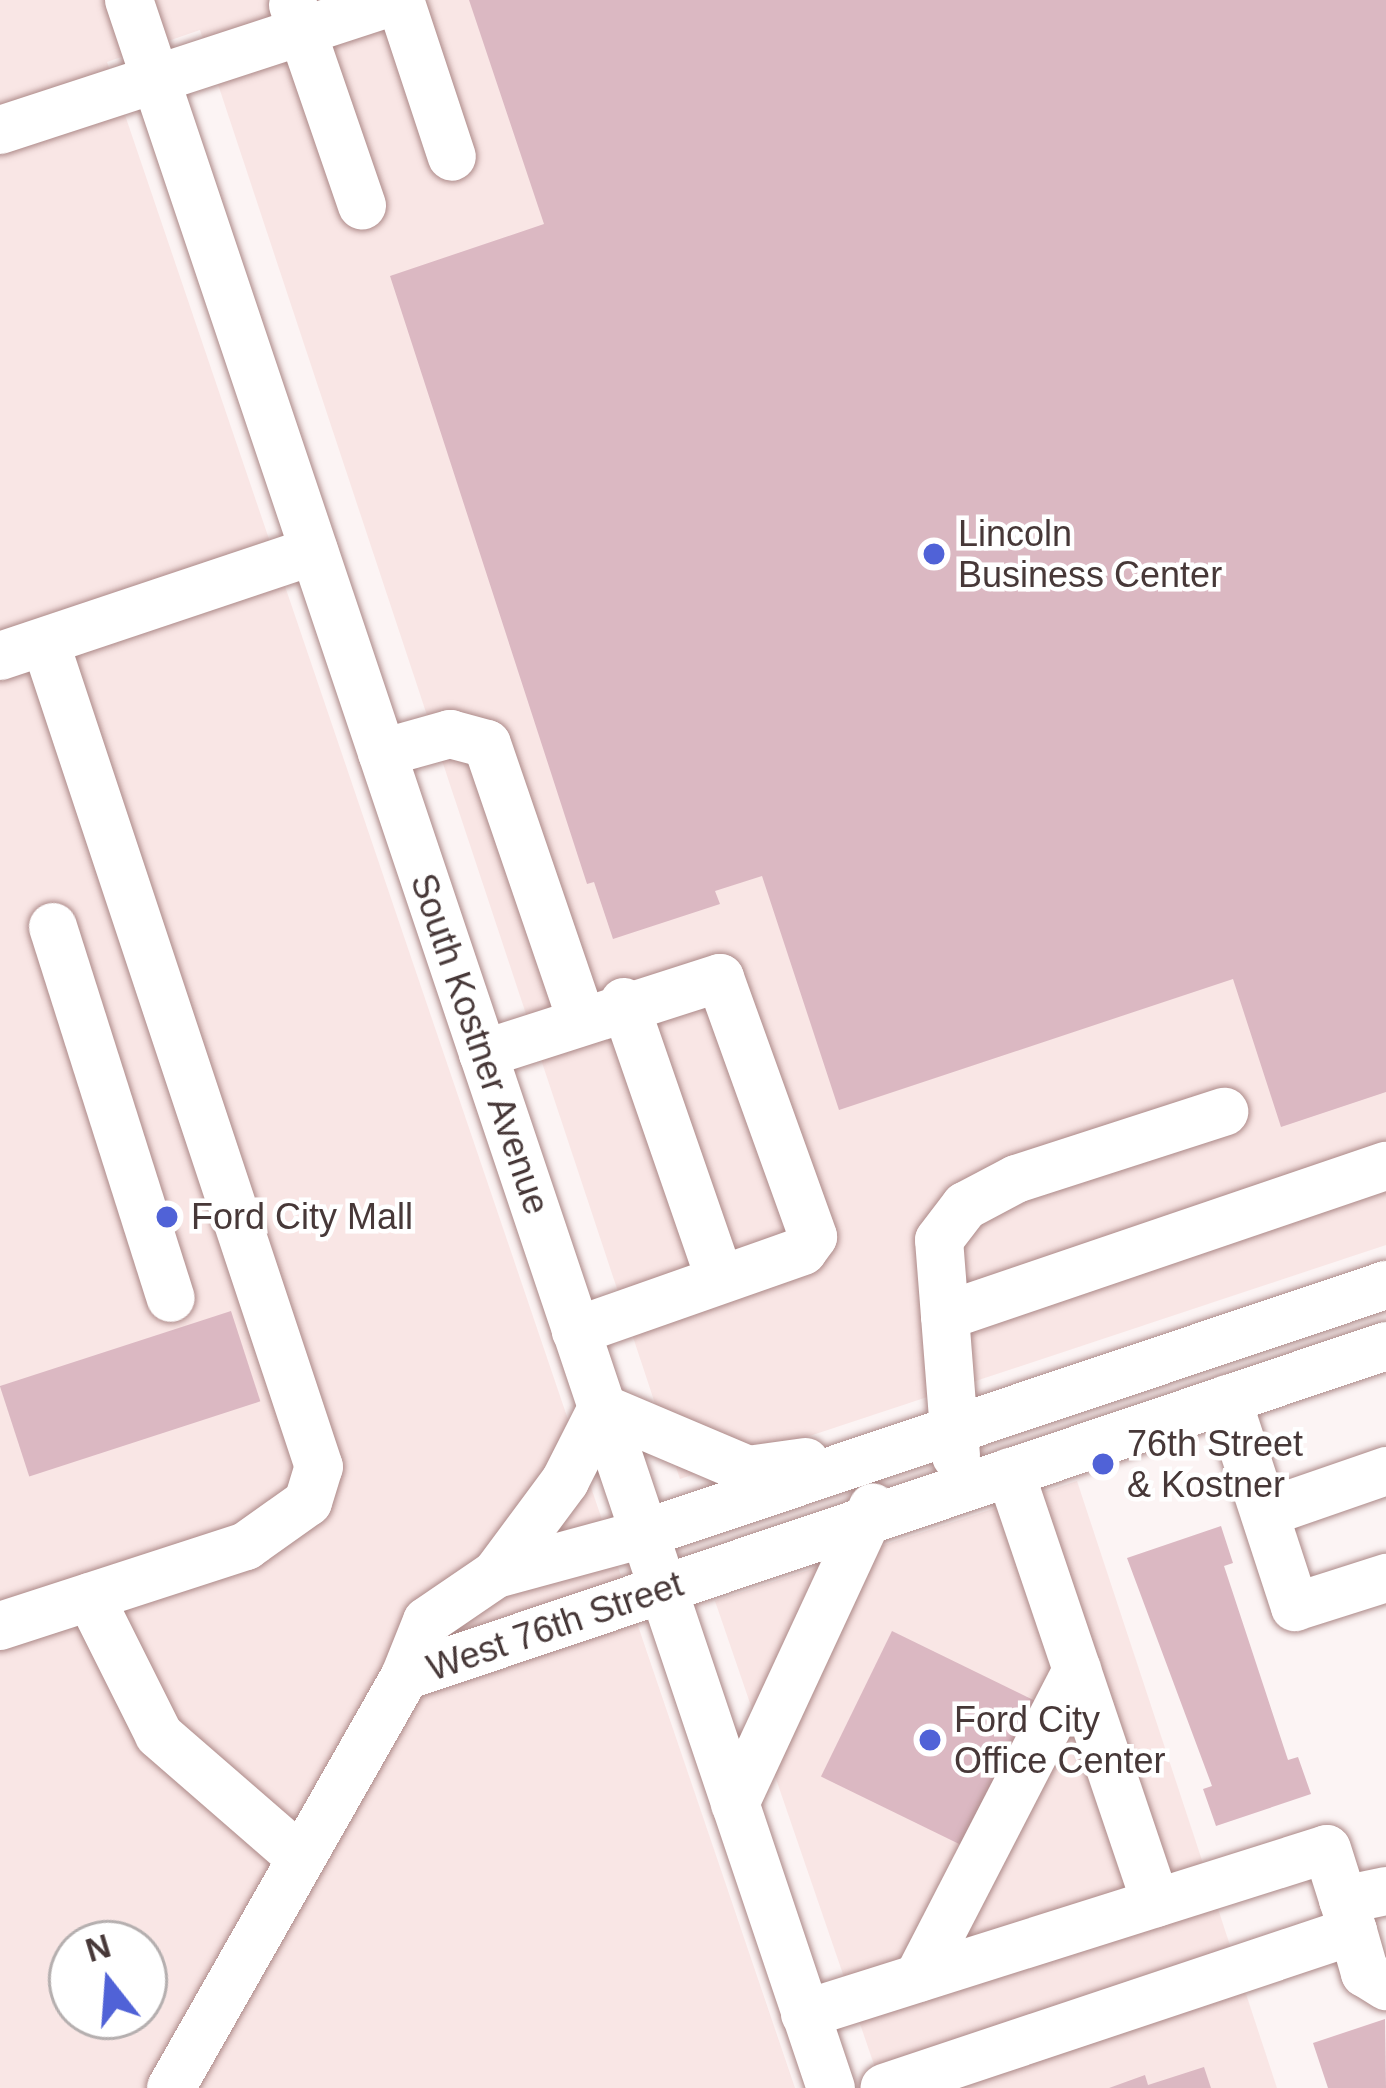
<!DOCTYPE html>
<style>
body{margin:0}
#map{position:relative;width:1386px;height:2088px;overflow:hidden;background:#fcf4f4;font-family:Arial,sans-serif}
div>[style]{position:absolute}
.built>*{inset:0;background:#f9e6e5}
.building>*{inset:0;background:#dbb8c2;transform-origin:0 0}
.roads{filter:drop-shadow(0 0 3px #ac8988) drop-shadow(0 0 3px #ac8988)}
.minor>*{height:48px;margin:-24px;padding:0 24px;transform-origin:24px;border-radius:24px;background:#fff}
.dots>*{width:33px;height:33px;translate:-50% -50%;box-sizing:border-box;border:6px solid #fff;border-radius:50%}
span{translate:-50% -50%;white-space:nowrap;text-align:center;line-height:1.15;-webkit-text-stroke:9px #fff;paint-order:stroke}
.poi-label{font-size:36px;color:#473838}
.left{translate:0 -50%;text-align:left}
.street-label{font-size:36px;color:#473838}
.north{position:absolute;left:48px;top:1920px;width:120px;height:120px;box-sizing:border-box;background:#fff;border:3px solid #b5afaf;border-radius:50%;rotate:343deg;font-size:33px;font-weight:700;line-height:48px;text-align:center;color:#473838}
.north::after{content:'';display:block;margin:auto;width:42px;height:54px;background:#5062d7;clip-path:polygon(50% 0,100% 100%,50% 72%,0 100%)}
</style>
<div id="map">
<div class="built">
<i style="clip-path:polygon(evenodd,0 0,1386px 0,1386px 1245px,680px 1479px,200px 30px,107px 62px,795px 2088px,0 2088px,0 0,72px 1944px,144px 1944px,144px 2016px,72px 2016px,72px 1944px)"></i>
<i style="clip-path:polygon(1077px 1481px,1277px 2088px,882px 2088px,715px 1601px)"></i>
</div>
<div class="building">
<i style="clip-path:polygon(469px 0,1386px 0,1386px 1092px,1281px 1127px,1233px 979px,839px 1110px,762px 876px,715px 891px,720px 904px,613px 939px,594px 882px,587px 884px,390px 276px,544px 224px)"></i>
<i style="left:231px;top:1311px;width:95px;height:243px;rotate:72deg"></i>
<i style="clip-path:polygon(1221px 1526px,1233px 1563px,1224px 1566px,1288px 1760px,1298px 1757px,1311px 1794px,1216px 1826px,1203px 1789px,1212px 1786px,1127px 1558px)"></i>
<i style="left:892px;top:1631px;width:164px;height:162px;rotate:26deg"></i>
<i style="clip-path:polygon(1385px 2019px,1386px 2088px,1328px 2088px,1313px 2043px)"></i>
<i style="clip-path:polygon(1204px 2067px,1211px 2088px,1109px 2088px,1145px 2075px,1148px 2085px)"></i>
</div>
<div class="roads">
<div class="minor">
<i style="left:129px;top:0;width:2203px;rotate:71.42deg"></i>
<i style="left:400px;top:0;width:165px;rotate:71.7deg"></i>
<i style="left:293px;top:5px;width:212px;rotate:71deg"></i>
<i style="left:0;top:130px;width:418px;rotate:-18.1deg"></i>
<i style="left:0;top:656px;width:331px;rotate:-18.5deg"></i>
<i style="left:382px;top:753px;width:71px;rotate:-15.6deg"></i>
<i style="left:450px;top:734px;width:38px;rotate:15deg"></i>
<i style="left:487px;top:744px;width:290px;rotate:71.1deg"></i>
<i style="left:53px;top:927px;width:389px;rotate:72.4deg"></i>
<i style="left:624px;top:1002px;width:293px;rotate:70.9deg"></i>
<i style="left:483px;top:1054px;width:249px;rotate:-17.8deg"></i>
<i style="left:720px;top:978px;width:275px;rotate:70.2deg"></i>
<i style="left:813px;top:1237px;width:17px;rotate:126deg"></i>
<i style="left:803px;top:1251px;width:241px;rotate:160.6deg"></i>
<i style="left:945px;top:1316px;width:76px;rotate:-94.5deg"></i>
<i style="left:939px;top:1240px;width:43px;rotate:-52.6deg"></i>
<i style="left:965px;top:1206px;width:58px;rotate:-27.9deg"></i>
<i style="left:1016px;top:1179px;width:219px;rotate:-17.9deg"></i>
<i style="left:1227px;top:1399px;width:219px;rotate:71.9deg"></i>
<i style="left:1295px;top:1607px;width:96px;rotate:-17.7deg"></i>
<i style="left:602px;top:1408px;width:159px;rotate:23deg"></i>
<i style="left:748px;top:1470px;width:58px;rotate:-8deg"></i>
<i style="left:956px;top:1456px;width:140px;rotate:-94.5deg"></i>
<i style="left:945px;top:1316px;width:466px;rotate:-18.8deg"></i>
<i style="left:1010px;top:1472px;width:455px;rotate:71.3deg"></i>
<i style="left:1265px;top:1513px;width:128px;rotate:-19.1deg"></i>
<i style="left:496px;top:1574px;width:116px;rotate:-53.4deg"></i>
<i style="left:565px;top:1481px;width:82px;rotate:-63.1deg"></i>
<i style="left:90px;top:1597px;width:154px;rotate:63.4deg"></i>
<i style="left:159px;top:1735px;width:184px;rotate:41deg"></i>
<i style="left:0;top:1626px;width:259px;rotate:-18deg"></i>
<i style="left:246px;top:1546px;width:76px;rotate:-35.4deg"></i>
<i style="left:308px;top:1502px;width:37px;rotate:-73deg"></i>
<i style="left:319px;top:1467px;width:869px;rotate:-108.37deg"></i>
<i style="left:405px;top:1676px;width:1035px;rotate:-18.59deg"></i>
<i style="left:735px;top:1804px;width:327px;rotate:-65.1deg"></i>
<i style="left:1343px;top:1900px;width:44px;rotate:-11.8deg"></i>
<i style="left:1353px;top:1931px;width:44px;rotate:74.1deg"></i>
<i style="left:1365px;top:1973px;width:25px;rotate:32deg"></i>
<i style="left:918px;top:1978px;width:347px;rotate:-62.7deg"></i>
<i style="left:805px;top:2014px;width:547px;rotate:-17.54deg"></i>
<i style="left:1327px;top:1849px;width:86px;rotate:72.4deg"></i>
<i style="left:1353px;top:1931px;width:494px;rotate:161.5deg"></i>
<i style="left:171px;top:2088px;width:474px;rotate:-60.4deg"></i>
<i style="left:405px;top:1676px;width:59px;rotate:-68.2deg"></i>
<i style="left:427px;top:1621px;width:83px;rotate:-34.3deg"></i>
<i style="left:496px;top:1574px;width:152px;rotate:-15.2deg"></i>
<i style="left:643px;top:1534px;width:784px;rotate:-18.53deg"></i>
</div>
</div>
<div class="dots">
<i style="left:934px;top:554px;background:#5062d7"></i>
<i style="left:167px;top:1217px;background:#5062d7"></i>
<i style="left:1103px;top:1464px;background:#5062d7"></i>
<i style="left:930px;top:1740px;background:#5062d7"></i>
</div>
<div class="poi-label">
<span class="left" style="left:958px;top:554px">Lincoln<br>Business Center</span>
<span class="left" style="left:191px;top:1217px">Ford City Mall</span>
<span class="left" style="left:1127px;top:1464px">76th Street<br>&amp; Kostner</span>
<span class="left" style="left:954px;top:1740px">Ford City<br>Office Center</span>
</div>
<div class="street-label">
<span style="left:480px;top:1044px;rotate:71deg">South Kostner Avenue</span>
<span style="left:555px;top:1626px;rotate:-19deg">West 76th Street</span>
</div>
<div class="north">N</div>
</div>
